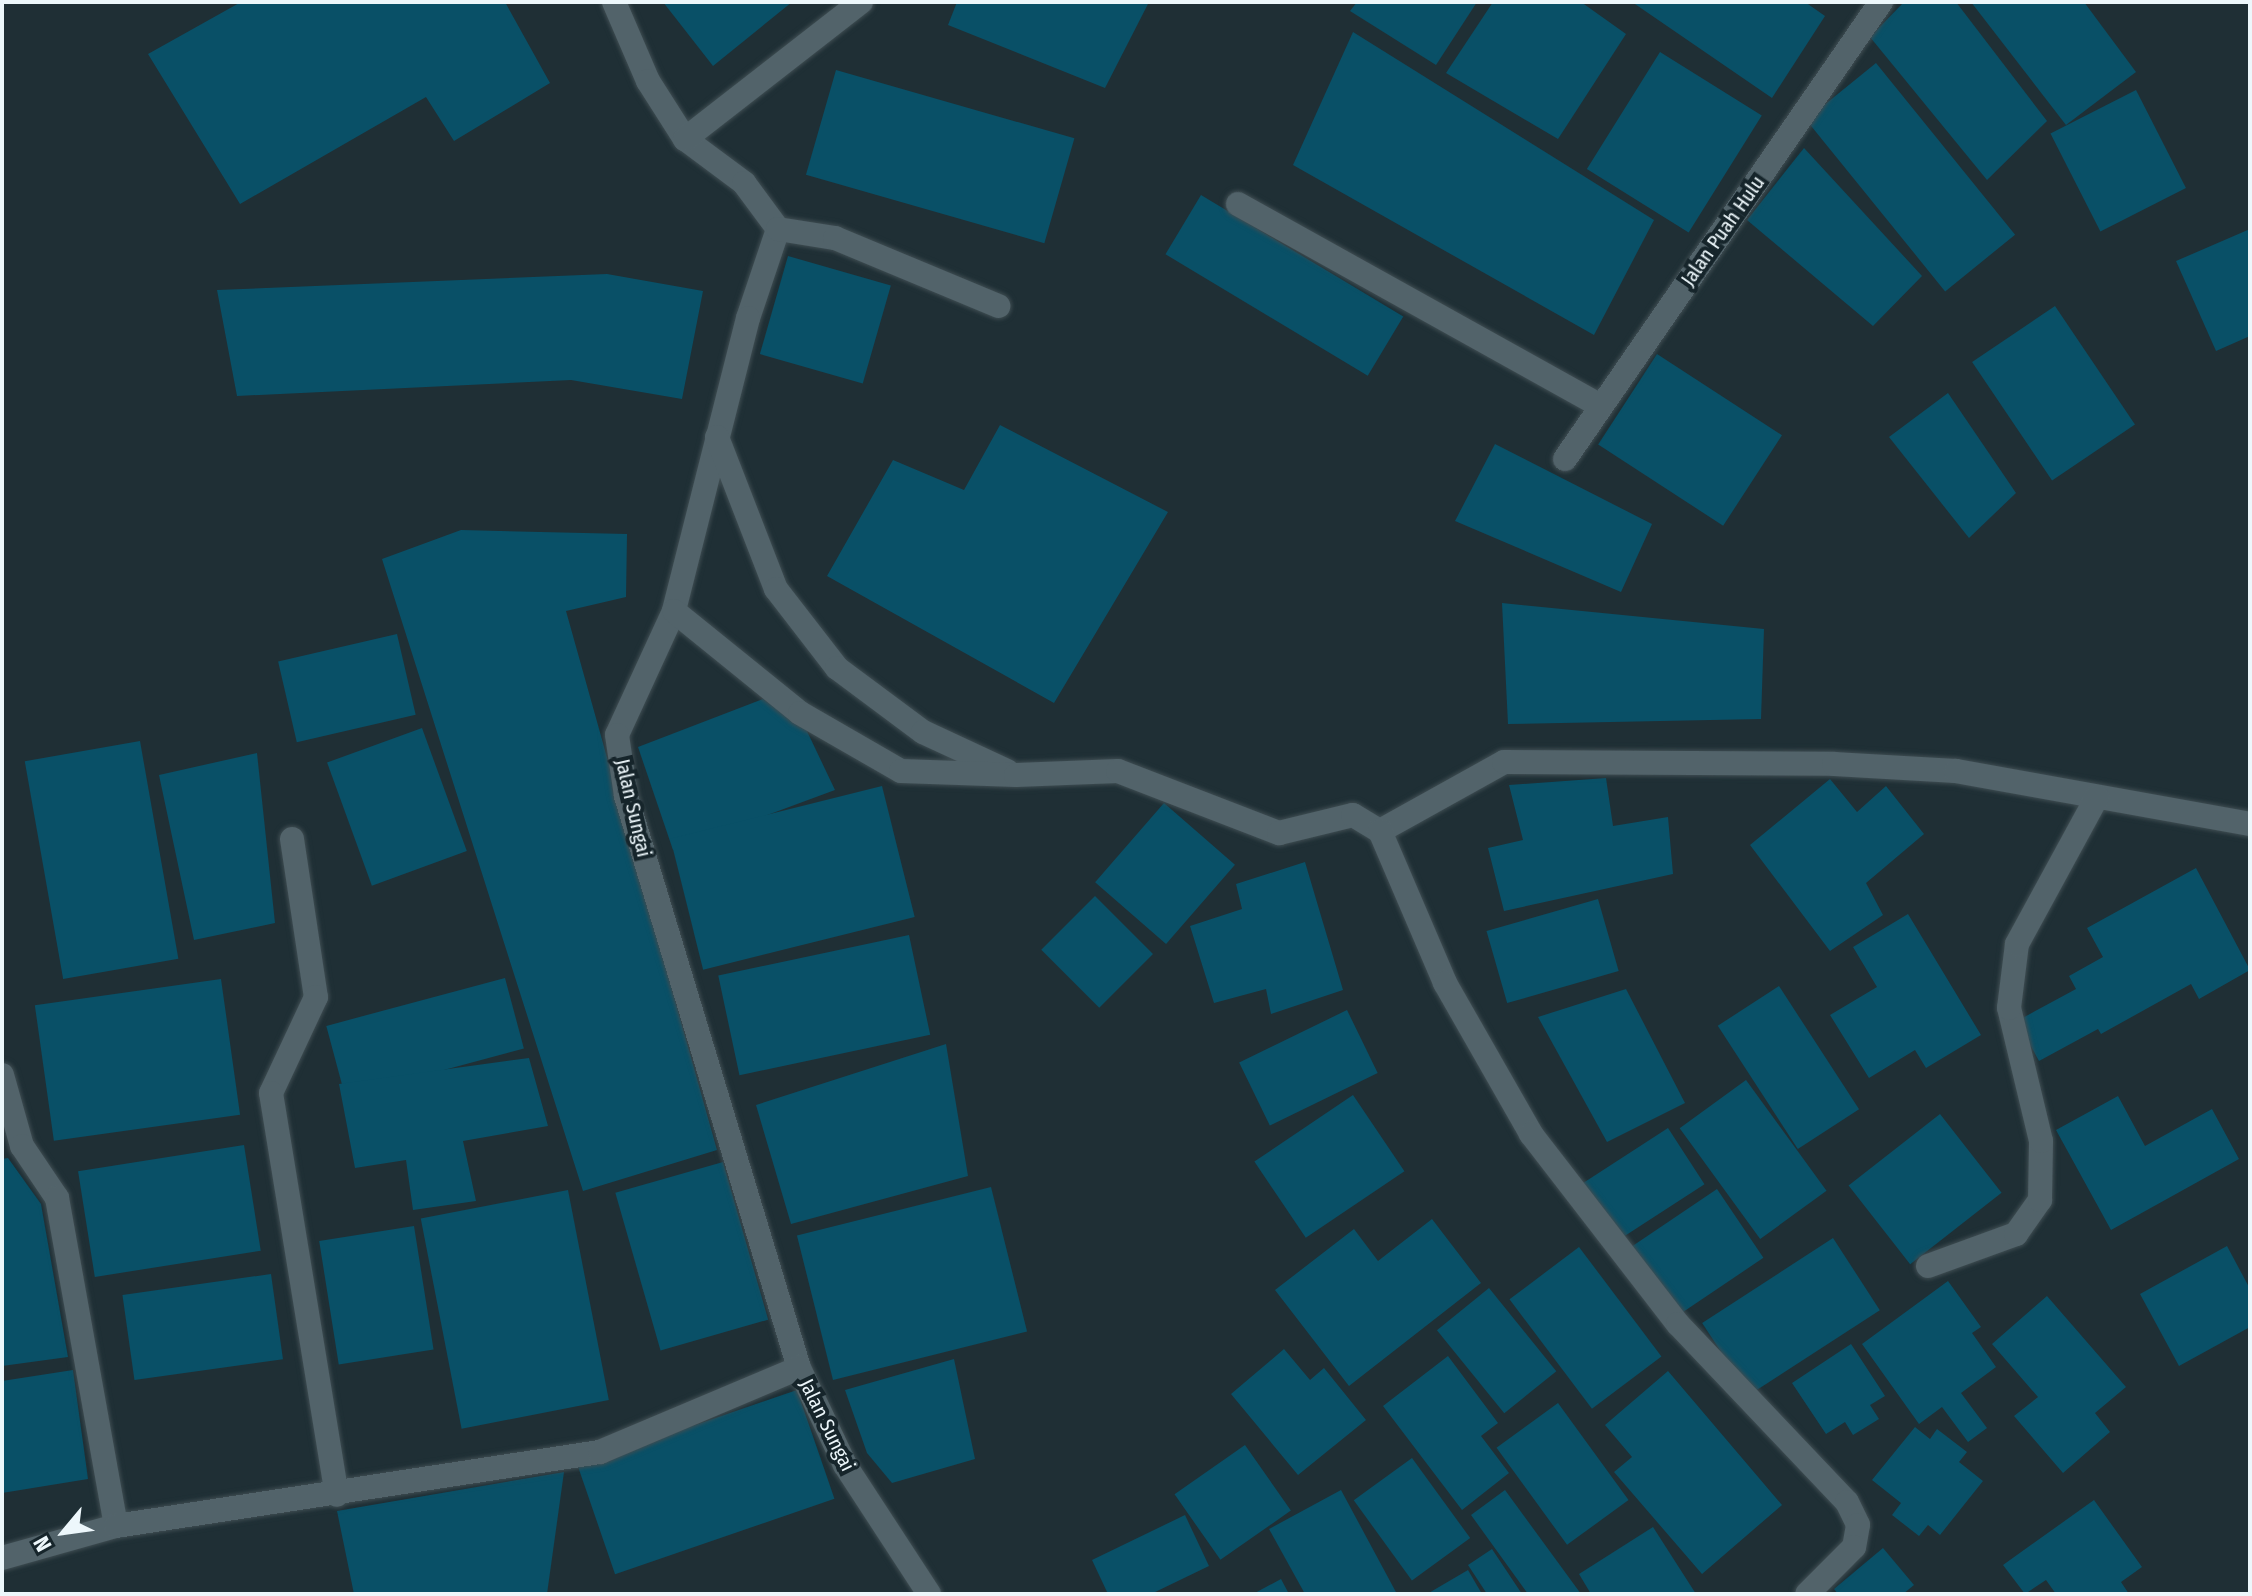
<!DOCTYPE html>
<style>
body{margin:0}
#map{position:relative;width:2252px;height:1596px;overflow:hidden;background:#1f2f35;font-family:"Fira Sans Condensed",sans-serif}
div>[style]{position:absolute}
.building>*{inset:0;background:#095067;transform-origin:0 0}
.roads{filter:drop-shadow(0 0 2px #3f4d52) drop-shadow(0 0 2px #3f4d52)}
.minor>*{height:24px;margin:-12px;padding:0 12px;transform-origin:12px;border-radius:12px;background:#52636a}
span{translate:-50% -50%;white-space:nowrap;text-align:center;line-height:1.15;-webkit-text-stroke:8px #16252b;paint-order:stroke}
.street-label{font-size:20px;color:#edf7fb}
.frame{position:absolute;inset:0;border:4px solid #edf7fb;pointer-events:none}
.north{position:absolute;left:24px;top:1492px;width:80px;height:80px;-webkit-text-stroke:6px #16252b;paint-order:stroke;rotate:241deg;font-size:22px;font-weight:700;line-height:32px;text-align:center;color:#edf7fb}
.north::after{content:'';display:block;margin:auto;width:28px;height:36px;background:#edf7fb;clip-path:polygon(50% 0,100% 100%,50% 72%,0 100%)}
</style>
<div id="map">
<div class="building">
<i style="clip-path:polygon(241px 2px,505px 2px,550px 83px,454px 141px,426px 97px,240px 204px,148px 54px)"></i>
<i style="clip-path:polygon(663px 2px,792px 2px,713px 66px)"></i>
<i style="clip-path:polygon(957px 2px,1149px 2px,1105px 88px,948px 25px)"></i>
<i style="clip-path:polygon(1357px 2px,1477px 2px,1436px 65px,1350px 11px)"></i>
<i style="clip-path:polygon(1493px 2px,1581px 2px,1626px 34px,1558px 139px,1446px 73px)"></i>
<i style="clip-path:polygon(1632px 2px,1805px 2px,1825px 16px,1772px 98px)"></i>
<i style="clip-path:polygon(1904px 2px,1956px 2px,2047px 121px,1987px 180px,1870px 37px)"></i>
<i style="clip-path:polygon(1971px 2px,2084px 2px,2136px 72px,2066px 125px)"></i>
<i style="clip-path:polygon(1353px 32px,1654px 220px,1594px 335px,1293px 165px)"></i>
<i style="left:1660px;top:52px;width:120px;height:138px;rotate:32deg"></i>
<i style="left:1876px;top:63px;width:221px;height:90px;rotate:51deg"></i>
<i style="left:836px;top:70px;width:248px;height:109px;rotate:16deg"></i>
<i style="left:2136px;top:90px;width:110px;height:96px;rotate:63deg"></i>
<i style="clip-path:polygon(1804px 148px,1922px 276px,1873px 326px,1747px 220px)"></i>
<i style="left:1201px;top:195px;width:236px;height:69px;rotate:31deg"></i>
<i style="clip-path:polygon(2250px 229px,2250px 336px,2216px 351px,2176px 261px)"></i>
<i style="left:788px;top:256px;width:107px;height:102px;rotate:16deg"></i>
<i style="clip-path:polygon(607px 274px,703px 291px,682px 399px,571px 380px,237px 396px,217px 290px)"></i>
<i style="left:2055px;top:306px;width:143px;height:100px;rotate:56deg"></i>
<i style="left:1657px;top:354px;width:149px;height:108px;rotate:33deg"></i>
<i style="clip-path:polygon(1948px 393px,2016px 493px,1969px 538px,1889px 437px)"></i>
<i style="clip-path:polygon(1000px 425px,1168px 512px,1054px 703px,827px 576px,893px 460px,964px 490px)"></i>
<i style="clip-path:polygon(1495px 444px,1652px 524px,1621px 592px,1455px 521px)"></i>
<i style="clip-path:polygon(461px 530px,627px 534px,626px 597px,566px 611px,717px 1150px,583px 1191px,382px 559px)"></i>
<i style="clip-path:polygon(1502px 603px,1764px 629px,1761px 719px,1508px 724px)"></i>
<i style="left:397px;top:634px;width:83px;height:122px;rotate:77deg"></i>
<i style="clip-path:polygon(763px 699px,805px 727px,835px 790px,673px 850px,638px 747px)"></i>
<i style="left:422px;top:728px;width:131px;height:101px;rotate:70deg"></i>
<i style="left:140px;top:741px;width:221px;height:117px;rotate:80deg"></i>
<i style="clip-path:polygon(257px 753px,275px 923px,194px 940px,159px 775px)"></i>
<i style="clip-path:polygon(1606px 778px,1613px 826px,1668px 817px,1673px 874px,1504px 911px,1488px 848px,1523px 840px,1509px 785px)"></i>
<i style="clip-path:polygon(1830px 779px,1857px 812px,1886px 786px,1924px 834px,1866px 883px,1883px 915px,1830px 951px,1750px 845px)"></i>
<i style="left:882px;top:786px;width:135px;height:218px;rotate:76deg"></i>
<i style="left:1164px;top:803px;width:94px;height:105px;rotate:41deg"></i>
<i style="clip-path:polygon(1305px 862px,1343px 990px,1271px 1014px,1266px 989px,1214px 1003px,1190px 926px,1242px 909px,1236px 884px)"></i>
<i style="clip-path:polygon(2196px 868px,2250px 970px,2199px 999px,2191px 984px,2101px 1034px,2098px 1029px,2039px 1061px,2017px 1021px,2076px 989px,2069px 976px,2103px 957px,2087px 928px)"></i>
<i style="left:1095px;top:896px;width:82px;height:76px;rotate:45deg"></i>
<i style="left:1598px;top:899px;width:75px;height:116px;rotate:74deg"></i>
<i style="clip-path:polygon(1908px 914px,1981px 1035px,1926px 1068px,1915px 1050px,1869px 1078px,1830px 1015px,1877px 987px,1853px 947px)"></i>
<i style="left:909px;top:935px;width:102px;height:195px;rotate:78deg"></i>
<i style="left:505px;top:978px;width:73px;height:185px;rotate:75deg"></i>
<i style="left:221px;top:979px;width:137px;height:188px;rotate:82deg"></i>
<i style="left:1779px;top:986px;width:147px;height:73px;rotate:57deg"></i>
<i style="clip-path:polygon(1626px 989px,1685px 1103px,1607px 1142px,1538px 1017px)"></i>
<i style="left:1347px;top:1010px;width:70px;height:120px;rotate:64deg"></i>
<i style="clip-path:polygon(946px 1044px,968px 1176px,791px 1224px,756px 1105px)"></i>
<i style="clip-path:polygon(529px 1058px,548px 1126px,463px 1141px,476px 1201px,413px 1210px,406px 1160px,355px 1168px,339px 1084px)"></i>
<i style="left:1746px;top:1080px;width:137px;height:82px;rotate:54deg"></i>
<i style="left:1353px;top:1095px;width:92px;height:119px;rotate:56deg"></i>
<i style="clip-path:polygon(2118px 1096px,2145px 1146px,2212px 1109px,2239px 1159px,2111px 1230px,2056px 1130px)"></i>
<i style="left:1940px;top:1114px;width:100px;height:116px;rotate:52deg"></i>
<i style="left:1668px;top:1128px;width:67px;height:103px;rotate:57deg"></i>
<i style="left:244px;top:1145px;width:107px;height:168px;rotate:81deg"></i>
<i style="clip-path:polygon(8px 1158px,41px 1204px,68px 1357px,2px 1366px,2px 1159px)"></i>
<i style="left:723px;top:1162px;width:164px;height:112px;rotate:74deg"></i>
<i style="left:991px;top:1187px;width:149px;height:200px;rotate:76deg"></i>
<i style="left:1717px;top:1189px;width:83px;height:105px;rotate:56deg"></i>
<i style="left:568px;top:1190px;width:214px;height:150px;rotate:79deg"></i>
<i style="clip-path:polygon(1432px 1219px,1481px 1283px,1349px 1386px,1275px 1290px,1354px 1229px,1378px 1261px)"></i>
<i style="left:414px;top:1226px;width:125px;height:96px;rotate:81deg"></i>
<i style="left:1833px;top:1238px;width:86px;height:156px;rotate:57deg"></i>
<i style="clip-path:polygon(2227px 1246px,2250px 1289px,2250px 1327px,2179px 1366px,2140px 1294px)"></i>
<i style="left:1579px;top:1247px;width:137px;height:87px;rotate:53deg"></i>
<i style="left:271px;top:1274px;width:86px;height:150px;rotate:82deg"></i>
<i style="clip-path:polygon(1948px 1281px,1981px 1327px,1972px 1333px,1996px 1367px,1961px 1393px,1987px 1428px,1968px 1442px,1942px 1407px,1919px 1424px,1862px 1344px)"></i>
<i style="left:1489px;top:1288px;width:107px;height:67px;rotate:51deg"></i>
<i style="clip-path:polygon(2047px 1296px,2126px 1387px,2095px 1413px,2110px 1432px,2063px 1473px,2014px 1416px,2038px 1397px,1992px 1344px)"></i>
<i style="clip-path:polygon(1851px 1344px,1885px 1396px,1870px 1405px,1879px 1419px,1853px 1435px,1845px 1422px,1826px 1434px,1792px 1383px)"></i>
<i style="clip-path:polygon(1284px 1349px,1310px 1380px,1324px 1368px,1366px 1420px,1298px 1475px,1231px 1394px)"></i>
<i style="clip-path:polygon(1448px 1356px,1498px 1423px,1481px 1436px,1509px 1473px,1462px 1510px,1383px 1406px)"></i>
<i style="clip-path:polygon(954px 1359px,975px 1459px,892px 1483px,867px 1453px,845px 1390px)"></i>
<i style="clip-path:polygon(73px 1370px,88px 1479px,2px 1493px,2px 1381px)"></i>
<i style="clip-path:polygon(1668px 1371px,1782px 1505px,1702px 1574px,1614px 1472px,1632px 1457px,1605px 1425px)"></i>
<i style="left:797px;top:1390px;width:115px;height:232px;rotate:71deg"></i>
<i style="left:1558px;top:1403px;width:120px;height:76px;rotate:54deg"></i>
<i style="clip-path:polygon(1915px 1427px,1930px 1439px,1937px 1429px,1967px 1452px,1959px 1462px,1983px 1481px,1940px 1535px,1928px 1525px,1919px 1536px,1892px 1515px,1901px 1503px,1872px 1480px)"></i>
<i style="left:1245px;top:1445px;width:80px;height:86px;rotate:55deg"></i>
<i style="left:1412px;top:1458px;width:99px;height:72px;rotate:54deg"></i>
<i style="clip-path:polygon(564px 1472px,547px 1594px,354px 1594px,337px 1511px)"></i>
<i style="clip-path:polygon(1341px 1490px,1397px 1594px,1305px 1594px,1269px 1529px)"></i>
<i style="clip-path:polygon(1505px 1490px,1581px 1594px,1528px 1594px,1471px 1515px)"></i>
<i style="clip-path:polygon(2094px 1500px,2142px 1567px,2121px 1582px,2129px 1594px,2056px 1594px,2046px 1580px,2025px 1594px,2003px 1565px)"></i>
<i style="clip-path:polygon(1185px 1515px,1209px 1566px,1151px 1594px,1108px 1594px,1092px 1560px)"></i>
<i style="clip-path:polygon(1653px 1527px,1696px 1594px,1591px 1594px,1579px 1574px)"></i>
<i style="clip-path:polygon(1883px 1548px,1914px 1585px,1903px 1594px,1838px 1594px,1834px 1589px)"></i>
<i style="clip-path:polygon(1492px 1549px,1522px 1594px,1487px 1594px,1468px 1565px)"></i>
<i style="clip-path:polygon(1468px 1570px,1482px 1594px,1427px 1594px)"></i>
<i style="clip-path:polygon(1281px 1579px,1289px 1594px,1253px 1594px)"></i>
</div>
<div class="roads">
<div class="minor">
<i style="left:614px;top:2px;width:86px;rotate:66.7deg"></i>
<i style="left:648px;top:81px;width:69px;rotate:57.5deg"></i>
<i style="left:685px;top:139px;width:74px;rotate:36.7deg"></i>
<i style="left:744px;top:183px;width:57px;rotate:53.5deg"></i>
<i style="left:778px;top:229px;width:94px;rotate:108.6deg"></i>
<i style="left:748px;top:318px;width:302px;rotate:104.2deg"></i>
<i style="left:674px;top:611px;width:136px;rotate:114.7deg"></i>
<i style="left:617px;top:735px;width:62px;rotate:81.6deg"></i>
<i style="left:626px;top:796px;width:598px;rotate:73.17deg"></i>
<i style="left:799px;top:1368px;width:107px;rotate:64.6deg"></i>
<i style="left:845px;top:1465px;width:154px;rotate:56.9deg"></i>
<i style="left:685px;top:139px;width:223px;rotate:-37.9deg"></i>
<i style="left:1238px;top:204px;width:415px;rotate:29.1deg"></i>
<i style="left:778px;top:229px;width:58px;rotate:9deg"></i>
<i style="left:835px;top:238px;width:177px;rotate:22.6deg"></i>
<i style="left:717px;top:437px;width:163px;rotate:68.8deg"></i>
<i style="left:776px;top:589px;width:100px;rotate:52.3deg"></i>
<i style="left:837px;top:668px;width:107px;rotate:36.7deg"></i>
<i style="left:923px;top:732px;width:93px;rotate:24.9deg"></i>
<i style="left:1565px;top:459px;width:556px;rotate:-55.34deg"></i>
<i style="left:674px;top:611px;width:162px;rotate:39deg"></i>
<i style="left:800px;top:713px;width:116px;rotate:29.9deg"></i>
<i style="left:901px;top:771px;width:115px;rotate:2deg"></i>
<i style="left:1016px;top:775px;width:102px;rotate:-2.2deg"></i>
<i style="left:1118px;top:771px;width:173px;rotate:21.1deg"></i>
<i style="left:1279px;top:833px;width:76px;rotate:-13.7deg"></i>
<i style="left:1353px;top:815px;width:31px;rotate:31deg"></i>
<i style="left:1380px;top:831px;width:142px;rotate:-29.1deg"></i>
<i style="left:1504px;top:762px;width:330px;rotate:0.3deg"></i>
<i style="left:1834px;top:764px;width:122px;rotate:3.3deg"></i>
<i style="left:1956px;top:771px;width:299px;rotate:10.2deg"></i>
<i style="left:1380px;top:831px;width:165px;rotate:66.8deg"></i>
<i style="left:1445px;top:983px;width:174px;rotate:60.3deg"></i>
<i style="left:1531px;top:1134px;width:240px;rotate:52.3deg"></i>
<i style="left:1678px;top:1324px;width:245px;rotate:46.5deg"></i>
<i style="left:1847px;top:1502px;width:25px;rotate:64deg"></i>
<i style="left:1858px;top:1525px;width:22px;rotate:100deg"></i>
<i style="left:1854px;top:1547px;width:66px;rotate:135deg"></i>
<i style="left:292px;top:839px;width:160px;rotate:81.4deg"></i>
<i style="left:316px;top:997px;width:106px;rotate:115.1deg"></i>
<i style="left:271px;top:1093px;width:407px;rotate:80.7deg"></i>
<i style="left:2px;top:1075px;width:74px;rotate:74.3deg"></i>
<i style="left:22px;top:1146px;width:63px;rotate:56.1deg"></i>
<i style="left:57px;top:1198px;width:333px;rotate:79.8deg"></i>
<i style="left:1928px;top:1266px;width:94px;rotate:-20deg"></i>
<i style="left:2016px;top:1234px;width:42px;rotate:-54.8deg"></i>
<i style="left:2040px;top:1200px;width:59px;rotate:-89deg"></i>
<i style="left:2041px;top:1141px;width:137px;rotate:-103.5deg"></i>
<i style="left:2009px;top:1008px;width:64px;rotate:-82.9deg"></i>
<i style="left:2017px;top:944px;width:167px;rotate:-61.4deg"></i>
<i style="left:2px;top:1558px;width:118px;rotate:-15.7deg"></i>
<i style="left:116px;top:1526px;width:490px;rotate:-8.7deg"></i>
<i style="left:600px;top:1452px;width:216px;rotate:-22.9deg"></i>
</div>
</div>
<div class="street-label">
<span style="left:1723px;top:231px;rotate:-55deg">Jalan Puah Hulu</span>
<span style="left:633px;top:808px;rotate:77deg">Jalan Sungai</span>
<span style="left:827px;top:1425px;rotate:64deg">Jalan Sungai</span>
</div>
<div class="frame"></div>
<div class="north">N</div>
</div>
